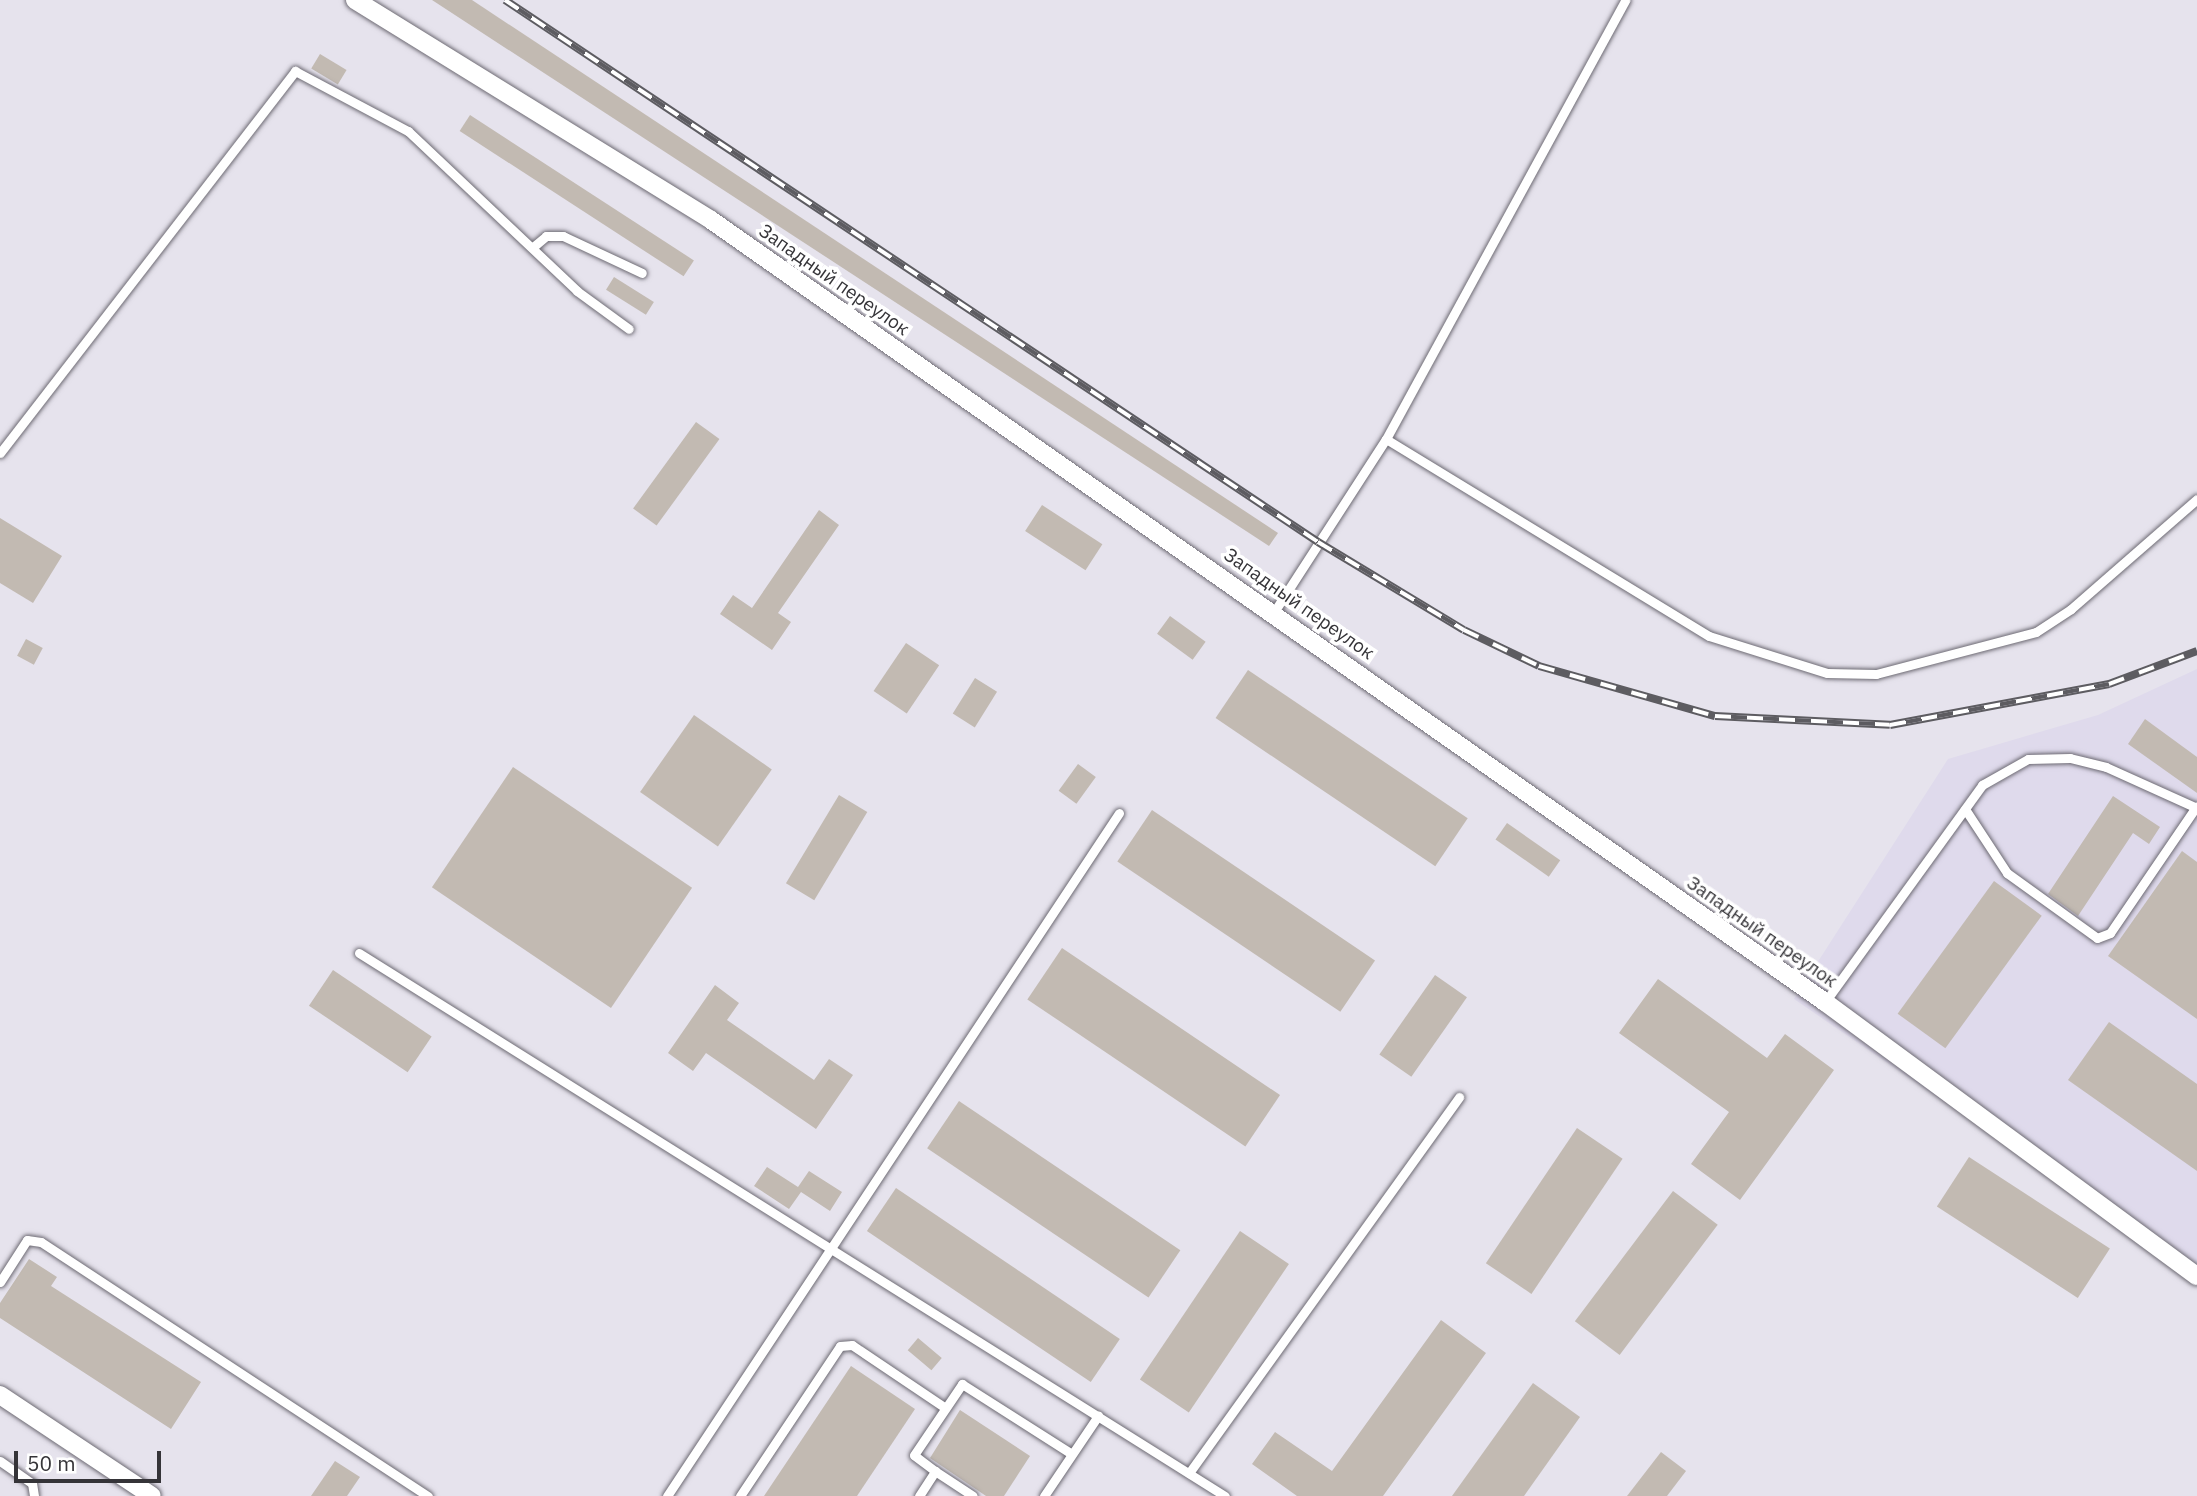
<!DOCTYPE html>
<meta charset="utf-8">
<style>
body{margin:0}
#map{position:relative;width:2197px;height:1496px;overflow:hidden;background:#e6e3ed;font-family:"IBM Plex Sans",sans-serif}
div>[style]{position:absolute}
.built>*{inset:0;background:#dfdaec}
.building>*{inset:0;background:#c2bab2;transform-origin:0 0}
.roads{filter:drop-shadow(0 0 2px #6d6a73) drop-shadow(0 0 2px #6d6a73)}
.service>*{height:9px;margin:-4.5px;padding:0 4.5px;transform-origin:4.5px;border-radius:4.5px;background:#fff}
.minor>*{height:18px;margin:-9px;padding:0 9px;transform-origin:9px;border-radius:9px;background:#fff}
.rail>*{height:8px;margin-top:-4px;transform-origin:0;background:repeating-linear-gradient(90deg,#fff 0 16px,#5d5c61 0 32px);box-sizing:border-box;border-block:2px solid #5d5c61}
span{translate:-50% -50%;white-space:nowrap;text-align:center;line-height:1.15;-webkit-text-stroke:7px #fff;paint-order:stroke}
.street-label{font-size:19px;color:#353438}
.scale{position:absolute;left:14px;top:1451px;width:147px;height:32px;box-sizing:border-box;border:4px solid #353438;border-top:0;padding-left:9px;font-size:21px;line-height:24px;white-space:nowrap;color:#353438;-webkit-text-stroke:5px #fff;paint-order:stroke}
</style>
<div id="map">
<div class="built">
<i style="clip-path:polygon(2197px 669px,2197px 1275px,1794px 999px,1948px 759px,2098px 715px)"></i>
</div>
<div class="building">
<i style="clip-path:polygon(432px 0,472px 0,1278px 533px,1269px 546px)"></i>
<i style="left:320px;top:54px;width:31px;height:17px;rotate:31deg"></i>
<i style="left:470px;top:115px;width:267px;height:19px;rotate:33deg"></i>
<i style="left:614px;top:277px;width:47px;height:15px;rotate:32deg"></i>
<i style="left:696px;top:422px;width:29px;height:107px;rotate:36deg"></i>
<i style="left:1042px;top:505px;width:72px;height:31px;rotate:33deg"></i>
<i style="clip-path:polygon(819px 510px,839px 525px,778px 613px,791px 622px,772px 650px,720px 614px,733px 595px,752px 608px)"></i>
<i style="clip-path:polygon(0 518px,62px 556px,33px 603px,0 583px)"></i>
<i style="left:1170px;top:616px;width:44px;height:22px;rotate:36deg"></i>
<i style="left:26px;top:639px;width:19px;height:19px;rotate:28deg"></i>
<i style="left:906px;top:643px;width:40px;height:58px;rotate:34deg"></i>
<i style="left:1248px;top:670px;width:265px;height:58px;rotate:34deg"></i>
<i style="left:975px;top:678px;width:26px;height:42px;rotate:32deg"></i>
<i style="left:694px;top:715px;width:95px;height:94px;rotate:35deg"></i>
<i style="clip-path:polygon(2145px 719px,2197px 757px,2197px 793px,2128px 744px)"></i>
<i style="left:1078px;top:764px;width:22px;height:33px;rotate:36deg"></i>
<i style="left:513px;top:767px;width:216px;height:145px;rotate:34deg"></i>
<i style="left:839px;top:795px;width:33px;height:103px;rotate:31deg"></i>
<i style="clip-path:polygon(2113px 796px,2160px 827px,2149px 844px,2133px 833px,2078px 916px,2048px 894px)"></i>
<i style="left:1152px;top:810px;width:269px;height:62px;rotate:34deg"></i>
<i style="left:1507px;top:823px;width:65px;height:20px;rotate:35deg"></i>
<i style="clip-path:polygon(2182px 851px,2197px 862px,2197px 1019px,2108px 956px)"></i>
<i style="left:1994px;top:881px;width:59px;height:164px;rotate:36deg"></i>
<i style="left:1062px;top:948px;width:263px;height:62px;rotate:34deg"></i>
<i style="left:333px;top:970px;width:119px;height:43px;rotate:34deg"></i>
<i style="left:1435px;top:975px;width:39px;height:97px;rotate:35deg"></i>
<i style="clip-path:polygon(1658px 979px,1767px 1058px,1785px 1034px,1834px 1070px,1740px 1200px,1691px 1164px,1729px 1112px,1619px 1033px)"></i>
<i style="clip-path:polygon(715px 985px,739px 1003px,727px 1020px,814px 1080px,829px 1059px,853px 1075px,816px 1129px,706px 1053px,693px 1071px,668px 1053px)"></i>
<i style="clip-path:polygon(2109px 1022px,2197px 1084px,2197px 1171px,2068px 1080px)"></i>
<i style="left:959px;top:1101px;width:267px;height:57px;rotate:34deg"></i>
<i style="left:1577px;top:1128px;width:55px;height:163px;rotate:34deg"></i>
<i style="left:1969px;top:1157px;width:168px;height:59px;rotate:33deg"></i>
<i style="clip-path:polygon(767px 1167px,798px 1187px,809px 1171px,842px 1192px,830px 1211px,801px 1192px,789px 1209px,754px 1186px)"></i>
<i style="left:896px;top:1188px;width:270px;height:52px;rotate:34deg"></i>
<i style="left:1673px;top:1191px;width:56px;height:163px;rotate:37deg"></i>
<i style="left:1240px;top:1231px;width:59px;height:179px;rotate:34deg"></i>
<i style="clip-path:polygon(29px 1259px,57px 1277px,51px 1286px,201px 1382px,171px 1429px,0 1318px,0 1303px)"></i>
<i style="clip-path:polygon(1441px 1320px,1486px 1353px,1383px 1496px,1297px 1496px,1252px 1464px,1275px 1432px,1332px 1471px)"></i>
<i style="left:918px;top:1338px;width:31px;height:16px;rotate:40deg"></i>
<i style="clip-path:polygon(851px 1366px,915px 1409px,857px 1496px,764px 1496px)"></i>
<i style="clip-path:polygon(1533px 1383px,1580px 1417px,1524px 1496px,1452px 1496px)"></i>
<i style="clip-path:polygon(960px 1410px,1030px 1456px,1004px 1496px,986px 1496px,930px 1458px)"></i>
<i style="clip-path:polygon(1661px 1452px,1686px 1471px,1667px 1496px,1627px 1496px)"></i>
<i style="clip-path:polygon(335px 1461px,360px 1477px,347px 1496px,311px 1496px)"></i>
</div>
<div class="roads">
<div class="service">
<i style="left:533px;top:247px;width:17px;rotate:-40deg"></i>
<i style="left:546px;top:236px;width:17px"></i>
<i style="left:563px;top:236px;width:87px;rotate:25.1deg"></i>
<i style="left:1386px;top:439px;width:378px;rotate:31.4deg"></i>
<i style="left:1709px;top:636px;width:124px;rotate:17.4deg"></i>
<i style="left:1827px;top:673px;width:49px;rotate:1.2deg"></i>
<i style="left:1876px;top:674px;width:165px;rotate:-14.7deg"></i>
<i style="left:2036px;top:632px;width:42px;rotate:-33.3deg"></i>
<i style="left:2071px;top:609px;width:167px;rotate:-41.1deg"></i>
<i style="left:0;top:453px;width:483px;rotate:-52.3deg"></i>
<i style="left:295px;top:71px;width:128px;rotate:28deg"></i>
<i style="left:408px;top:131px;width:233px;rotate:43.4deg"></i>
<i style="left:577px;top:291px;width:64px;rotate:36.2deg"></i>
<i style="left:1274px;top:612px;width:206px;rotate:-57.1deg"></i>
<i style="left:1386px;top:439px;width:500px;rotate:-61.4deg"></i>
<i style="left:1965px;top:809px;width:77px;rotate:56.7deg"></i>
<i style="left:2007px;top:873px;width:111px;rotate:35.8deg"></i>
<i style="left:2097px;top:938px;width:14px;rotate:-21deg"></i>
<i style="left:2110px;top:933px;width:153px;rotate:-55.7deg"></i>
<i style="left:359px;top:953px;width:1022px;rotate:32.09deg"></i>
<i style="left:1825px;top:1002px;width:268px;rotate:-54.1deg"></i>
<i style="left:1982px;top:785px;width:53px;rotate:-29.5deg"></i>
<i style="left:2028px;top:759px;width:42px;rotate:-1.4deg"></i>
<i style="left:2070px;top:758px;width:37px;rotate:14deg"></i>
<i style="left:2106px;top:767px;width:100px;rotate:24.3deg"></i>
<i style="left:0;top:1282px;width:50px;rotate:-57.3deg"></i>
<i style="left:27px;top:1240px;width:14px;rotate:8deg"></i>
<i style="left:41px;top:1242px;width:463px;rotate:33.3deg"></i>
<i style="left:0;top:1461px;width:39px;rotate:35deg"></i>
<i style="left:32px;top:1483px;width:13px;rotate:81deg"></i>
<i style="left:935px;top:1471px;width:26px;rotate:-143deg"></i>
<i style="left:914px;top:1455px;width:86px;rotate:-55.9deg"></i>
<i style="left:962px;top:1384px;width:130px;rotate:32.5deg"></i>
<i style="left:1189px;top:1473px;width:463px;rotate:-54.3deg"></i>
<i style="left:667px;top:1496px;width:819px;rotate:-56.5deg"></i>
<i style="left:740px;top:1496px;width:180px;rotate:-56.3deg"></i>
<i style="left:840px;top:1346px;width:12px;rotate:-5deg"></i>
<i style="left:852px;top:1345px;width:111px;rotate:34deg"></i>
<i style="left:919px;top:1496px;width:30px;rotate:-57deg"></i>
<i style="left:935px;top:1471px;width:45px;rotate:33.3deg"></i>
<i style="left:1044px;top:1496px;width:97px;rotate:-56deg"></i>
</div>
<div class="minor">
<i style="left:355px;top:0;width:418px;rotate:31.7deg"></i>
<i style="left:711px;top:220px;width:1361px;rotate:35.07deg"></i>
<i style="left:1825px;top:1002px;width:462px;rotate:36.4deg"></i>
<i style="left:0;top:1395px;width:182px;rotate:33.6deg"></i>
</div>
</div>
<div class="rail">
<i style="left:505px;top:0;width:977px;rotate:33.69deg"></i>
<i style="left:1318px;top:542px;width:170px;rotate:31.1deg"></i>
<i style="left:1464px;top:630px;width:83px;rotate:25.6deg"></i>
<i style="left:1539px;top:666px;width:183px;rotate:15.9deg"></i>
<i style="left:1715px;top:716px;width:175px;rotate:2.9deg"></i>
<i style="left:1890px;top:725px;width:223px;rotate:-10.6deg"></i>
<i style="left:2109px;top:684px;width:94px;rotate:-20.6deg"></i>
</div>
<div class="street-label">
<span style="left:834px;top:280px;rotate:35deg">Западный переулок</span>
<span style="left:1299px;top:604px;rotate:35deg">Западный переулок</span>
<span style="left:1762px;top:932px;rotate:35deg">Западный переулок</span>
</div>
<div class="scale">50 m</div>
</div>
